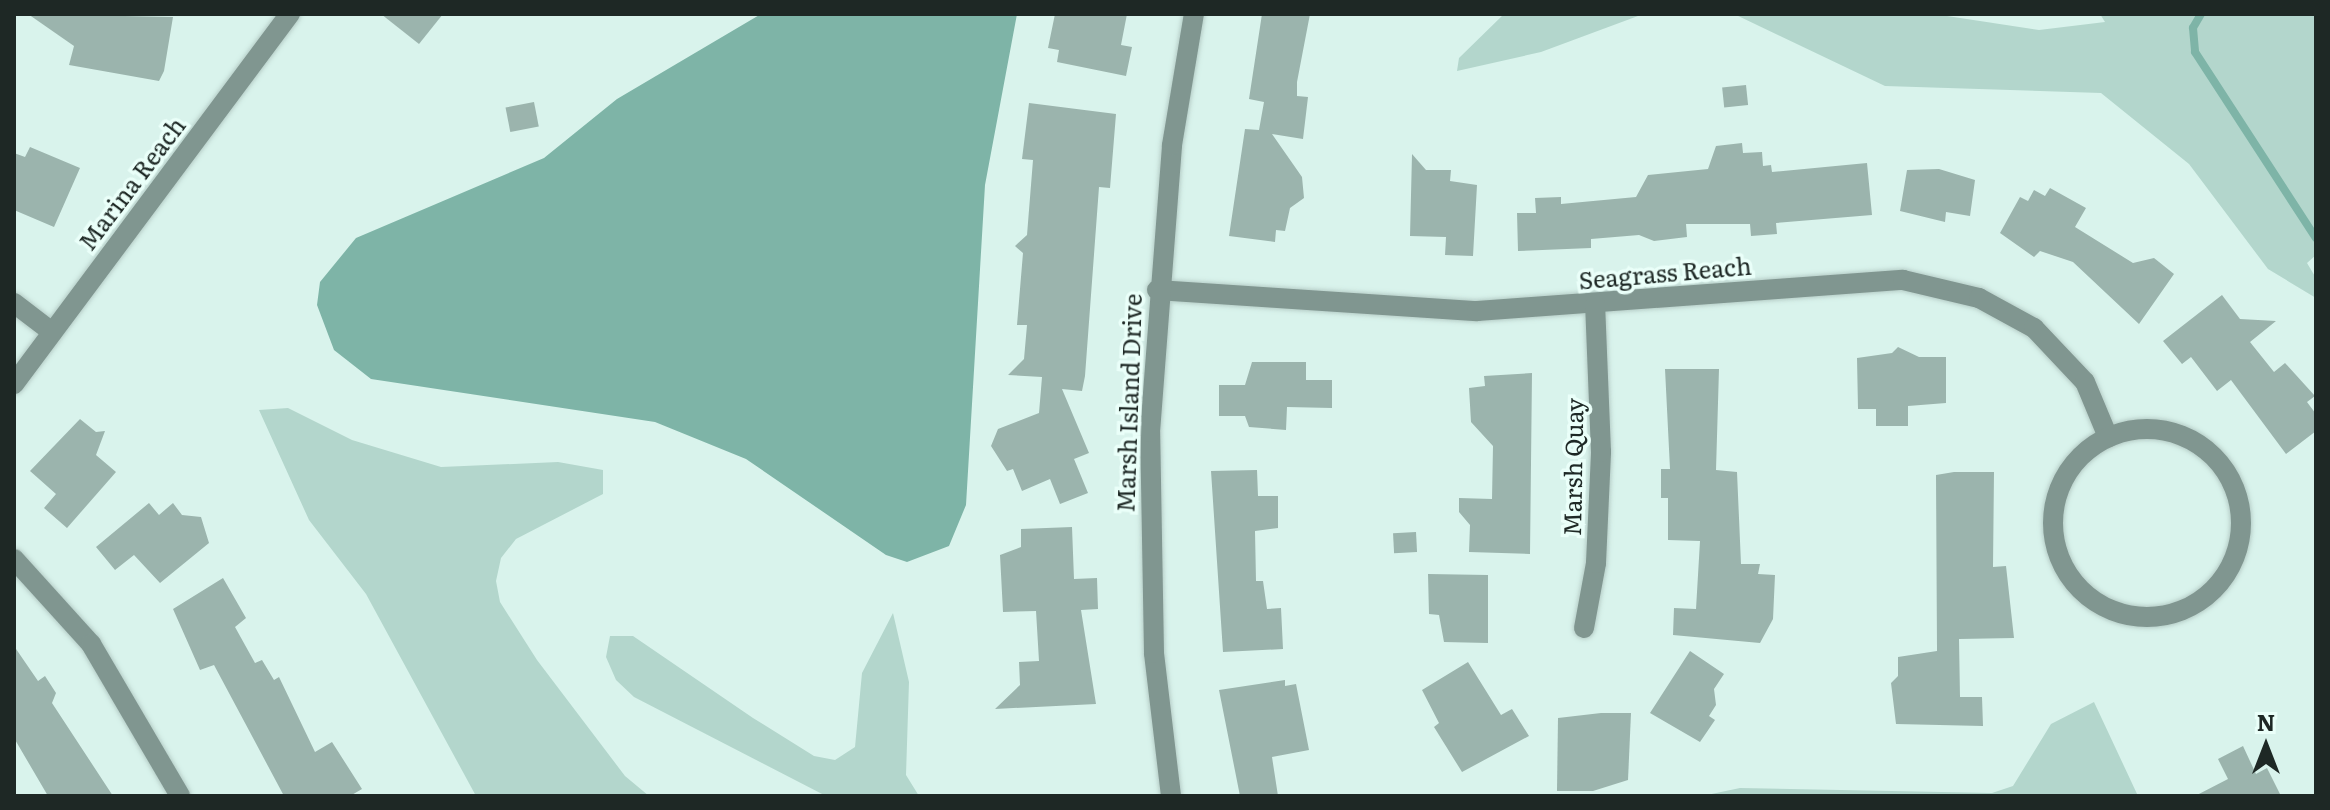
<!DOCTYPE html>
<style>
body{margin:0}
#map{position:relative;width:2330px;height:810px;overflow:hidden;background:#d9f3ec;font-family:Literata,serif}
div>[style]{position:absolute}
.green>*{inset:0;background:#b3d6cc}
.water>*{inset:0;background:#7eb4a7}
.stream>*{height:8px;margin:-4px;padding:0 4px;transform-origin:4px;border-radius:4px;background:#7eb4a7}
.building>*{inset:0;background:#9bb4ad;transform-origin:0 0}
.roads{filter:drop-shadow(0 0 2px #b7cec8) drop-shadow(0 0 2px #b7cec8)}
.minor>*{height:20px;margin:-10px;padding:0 10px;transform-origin:10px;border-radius:10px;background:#809690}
.minor>.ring{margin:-10px;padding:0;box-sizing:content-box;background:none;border:20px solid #809690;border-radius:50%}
span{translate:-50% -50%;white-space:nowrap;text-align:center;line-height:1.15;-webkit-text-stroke:7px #eafff9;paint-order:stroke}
.street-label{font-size:24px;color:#1e2825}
.frame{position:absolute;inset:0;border:16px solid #1e2825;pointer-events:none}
.north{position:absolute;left:2226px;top:706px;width:80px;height:80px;-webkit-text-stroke:6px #eafff9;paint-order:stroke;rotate:0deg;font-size:22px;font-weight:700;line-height:32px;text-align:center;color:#1e2825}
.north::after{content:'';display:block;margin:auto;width:28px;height:36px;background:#1e2825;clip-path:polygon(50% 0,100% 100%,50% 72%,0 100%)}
</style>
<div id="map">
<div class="green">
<i style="clip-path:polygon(1504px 14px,1676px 14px,1638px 16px,1541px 52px,1457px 71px,1459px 58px)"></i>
<i style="clip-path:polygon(1734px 14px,1934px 14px,2039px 30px,2105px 22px,2100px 14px,2316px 14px,2316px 255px,2307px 263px,2316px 278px,2316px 298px,2268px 269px,2189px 164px,2101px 93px,1885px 86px)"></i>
<i style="clip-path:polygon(288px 408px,352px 440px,441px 467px,558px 462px,603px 470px,603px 494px,516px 539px,501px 558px,496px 581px,500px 602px,537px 660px,625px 776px,649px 796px,476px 796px,366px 594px,309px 520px,259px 410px)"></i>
<i style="clip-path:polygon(893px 613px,909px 682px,906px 775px,919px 796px,826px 796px,634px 697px,616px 680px,606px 657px,610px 636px,633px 636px,753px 718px,814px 756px,835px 760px,855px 747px,862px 673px)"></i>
<i style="clip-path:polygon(2094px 702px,2138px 796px,1702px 796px,1740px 788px,1992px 793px,2013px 786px,2051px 724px)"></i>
</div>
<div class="water">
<i style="clip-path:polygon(761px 14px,1017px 14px,985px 185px,966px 505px,949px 546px,907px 562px,886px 555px,746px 459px,655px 422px,371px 379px,334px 350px,317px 305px,320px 282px,356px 238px,544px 158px,617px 99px)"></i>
</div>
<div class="stream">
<i style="left:2201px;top:14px;width:16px;rotate:120deg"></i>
<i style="left:2193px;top:28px;width:24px;rotate:85deg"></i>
<i style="left:2195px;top:52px;width:222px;rotate:57deg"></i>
</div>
<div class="building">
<i style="clip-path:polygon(28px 14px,173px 17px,164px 71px,159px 81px,69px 65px,74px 46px)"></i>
<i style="clip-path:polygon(381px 14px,443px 14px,419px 44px)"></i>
<i style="clip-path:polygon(1055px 14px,1127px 14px,1121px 45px,1132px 47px,1126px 76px,1057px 62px,1059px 50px,1048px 48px)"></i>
<i style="clip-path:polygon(1262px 14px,1310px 14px,1297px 82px,1297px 96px,1308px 97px,1303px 139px,1272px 134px,1302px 177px,1304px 198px,1290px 208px,1285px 231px,1276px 230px,1275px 242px,1229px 236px,1245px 129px,1259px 130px,1264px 102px,1249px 99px)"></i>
<i style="left:1746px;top:85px;width:20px;height:24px;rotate:84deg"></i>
<i style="left:534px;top:102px;width:25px;height:29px;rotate:79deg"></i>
<i style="clip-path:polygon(1029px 103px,1116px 114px,1110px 188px,1099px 187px,1085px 376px,1082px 391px,1062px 389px,1089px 453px,1074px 459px,1088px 493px,1060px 504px,1050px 479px,1022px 491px,1013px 469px,1007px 471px,991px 446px,998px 429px,1039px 413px,1042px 377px,1008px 375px,1024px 359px,1027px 325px,1017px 325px,1023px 253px,1015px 246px,1027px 235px,1033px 160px,1022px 159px)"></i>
<i style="clip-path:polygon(1742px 143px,1743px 153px,1762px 152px,1763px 166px,1771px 165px,1772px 172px,1867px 163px,1872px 215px,1776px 223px,1777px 234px,1751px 236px,1750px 224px,1686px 224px,1687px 237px,1654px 241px,1639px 235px,1591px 239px,1591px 248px,1518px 251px,1517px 213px,1536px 213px,1535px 198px,1561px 197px,1561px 204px,1636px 197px,1648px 175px,1708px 169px,1716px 146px)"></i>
<i style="clip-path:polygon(30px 147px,80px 168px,54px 227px,14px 210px,14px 153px,25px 157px)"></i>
<i style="clip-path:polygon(1412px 154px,1426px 170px,1451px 170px,1450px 181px,1477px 185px,1473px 256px,1445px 255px,1446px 237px,1410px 236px)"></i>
<i style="clip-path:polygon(1939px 169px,1975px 180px,1970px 216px,1946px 212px,1945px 222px,1900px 211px,1907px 170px)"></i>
<i style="clip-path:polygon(2050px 188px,2086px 208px,2075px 227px,2133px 263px,2154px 258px,2174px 274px,2139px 324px,2073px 262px,2040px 251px,2034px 257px,2000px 233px,2020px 197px,2028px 201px,2034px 190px,2045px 196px)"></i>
<i style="clip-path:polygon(2222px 295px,2240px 319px,2276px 321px,2250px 342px,2274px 372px,2285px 363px,2315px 396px,2307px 402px,2316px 414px,2316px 431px,2286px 454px,2231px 380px,2217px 391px,2191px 357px,2182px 364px,2163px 341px)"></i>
<i style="clip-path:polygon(1898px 347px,1919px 357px,1946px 357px,1946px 403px,1908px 406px,1908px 426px,1876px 426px,1876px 409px,1858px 409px,1857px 358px,1892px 353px)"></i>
<i style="clip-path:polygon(1252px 362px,1306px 362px,1306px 380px,1332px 380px,1332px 408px,1287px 407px,1286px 430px,1249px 427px,1245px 416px,1219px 416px,1219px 385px,1245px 385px)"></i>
<i style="clip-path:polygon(1665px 369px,1719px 369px,1716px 470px,1737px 472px,1741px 564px,1760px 564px,1758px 574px,1775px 575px,1773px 619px,1760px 643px,1673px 635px,1674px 608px,1696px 609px,1700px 541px,1668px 540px,1668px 498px,1661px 498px,1661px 469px,1670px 469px)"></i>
<i style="clip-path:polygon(1532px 373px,1530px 554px,1469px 552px,1470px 525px,1459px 512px,1459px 498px,1492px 499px,1493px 446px,1471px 422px,1469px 388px,1485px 386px,1484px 376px)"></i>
<i style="clip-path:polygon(80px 419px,96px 432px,105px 431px,96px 455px,116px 472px,67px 528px,44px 508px,56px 494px,30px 471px)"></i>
<i style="clip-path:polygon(1257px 470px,1258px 496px,1278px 496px,1278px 528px,1255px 531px,1256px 581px,1263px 581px,1267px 609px,1281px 608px,1283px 649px,1223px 652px,1211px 471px)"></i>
<i style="clip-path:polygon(1954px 472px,1994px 472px,1993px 567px,2006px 566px,2014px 638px,1959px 639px,1960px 697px,1982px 697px,1983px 726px,1896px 724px,1891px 683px,1898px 676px,1898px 657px,1937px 651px,1936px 475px)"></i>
<i style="clip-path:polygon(149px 503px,159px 515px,173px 503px,182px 515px,201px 517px,209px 543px,160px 583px,134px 555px,115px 570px,96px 547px)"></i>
<i style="clip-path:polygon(1072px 527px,1074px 579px,1097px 578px,1098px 609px,1081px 610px,1096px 704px,995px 709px,1020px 685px,1019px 662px,1039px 661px,1036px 611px,1003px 612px,1000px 555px,1021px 547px,1021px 529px)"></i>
<i style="left:1416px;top:532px;width:20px;height:23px;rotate:87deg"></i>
<i style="clip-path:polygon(1428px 574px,1488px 575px,1488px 643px,1444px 642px,1439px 615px,1429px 614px)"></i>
<i style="clip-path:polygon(223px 578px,246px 618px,235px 627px,255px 663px,262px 660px,274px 680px,279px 677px,315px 752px,332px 742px,362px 789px,350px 796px,284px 796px,214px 665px,200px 670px,173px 609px)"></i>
<i style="clip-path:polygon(14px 646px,38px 681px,45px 676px,56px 693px,52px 703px,113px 796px,48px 796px,14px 738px)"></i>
<i style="clip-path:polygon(1690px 651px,1724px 674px,1714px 689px,1716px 705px,1709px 716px,1715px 720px,1700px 742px,1650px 713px)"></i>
<i style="clip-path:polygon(1468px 662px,1501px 715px,1512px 709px,1529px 736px,1462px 772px,1434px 727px,1439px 723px,1422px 690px)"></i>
<i style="clip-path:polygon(1285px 680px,1285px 686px,1296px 684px,1309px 750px,1272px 757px,1278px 796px,1240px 796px,1219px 690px)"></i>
<i style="clip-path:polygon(1601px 713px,1631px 713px,1628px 780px,1593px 791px,1557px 791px,1558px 718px)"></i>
<i style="clip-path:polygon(2243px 746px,2256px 774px,2267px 768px,2281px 796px,2195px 796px,2228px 779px,2218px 759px)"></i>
</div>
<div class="roads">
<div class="minor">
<i style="left:1157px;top:290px;width:321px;rotate:3.8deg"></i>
<i style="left:1477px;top:311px;width:427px;rotate:-4.2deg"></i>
<i style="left:1903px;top:280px;width:78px;rotate:13.3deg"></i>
<i style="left:1979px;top:298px;width:63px;rotate:28.6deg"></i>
<i style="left:2034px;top:328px;width:74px;rotate:46.6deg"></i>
<i style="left:2085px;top:382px;width:60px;rotate:67.3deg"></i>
<i style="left:14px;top:303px;width:48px;rotate:37.3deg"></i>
<i style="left:14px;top:384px;width:462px;rotate:-53.3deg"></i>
<i class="ring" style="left:2053px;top:429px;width:168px;height:168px"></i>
<i style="left:14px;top:559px;width:115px;rotate:47.8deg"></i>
<i style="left:91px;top:644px;width:176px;rotate:59.6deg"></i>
<i style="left:1584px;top:628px;width:66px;rotate:-79.5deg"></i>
<i style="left:1596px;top:563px;width:111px;rotate:-87.4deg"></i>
<i style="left:1601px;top:452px;width:147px;rotate:-92.3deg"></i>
<i style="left:1171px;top:796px;width:144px;rotate:-96.8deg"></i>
<i style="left:1154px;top:653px;width:221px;rotate:-91deg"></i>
<i style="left:1150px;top:432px;width:288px;rotate:-85.6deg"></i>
<i style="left:1172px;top:145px;width:133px;rotate:-80.5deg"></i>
</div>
</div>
<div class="street-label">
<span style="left:131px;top:183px;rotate:-53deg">Marina Reach</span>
<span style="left:1665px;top:272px;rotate:-5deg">Seagrass Reach</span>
<span style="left:1128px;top:403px;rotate:-88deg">Marsh Island Drive</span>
<span style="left:1572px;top:467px;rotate:-89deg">Marsh Quay</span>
</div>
<div class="frame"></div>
<div class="north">N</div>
</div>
